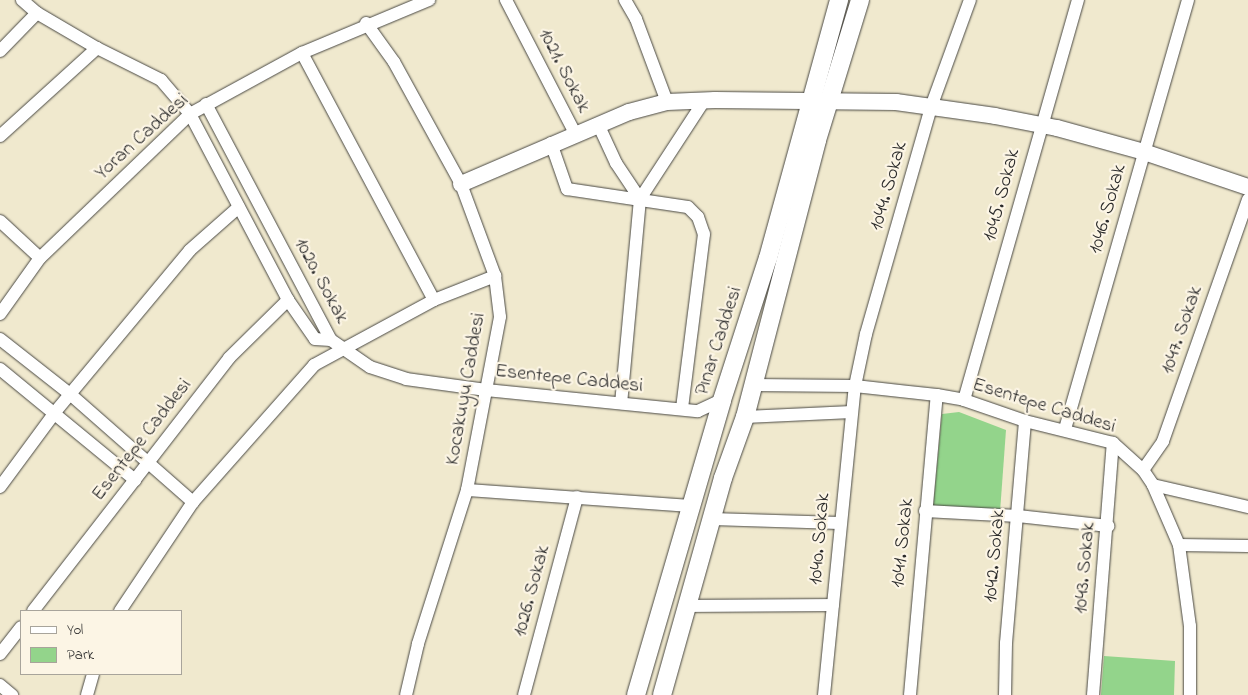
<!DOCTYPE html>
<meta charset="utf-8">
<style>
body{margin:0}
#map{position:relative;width:1248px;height:695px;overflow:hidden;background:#f0e9ce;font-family:"Indie Flower",sans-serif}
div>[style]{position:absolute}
.green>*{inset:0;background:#93d48b}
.roads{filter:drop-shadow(0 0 1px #494843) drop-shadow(0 0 1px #494843)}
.minor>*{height:12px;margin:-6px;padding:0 6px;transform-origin:6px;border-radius:6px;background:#fff}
.tertiary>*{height:16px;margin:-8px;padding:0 8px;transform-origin:8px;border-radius:8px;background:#fff}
.secondary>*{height:18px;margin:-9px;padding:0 9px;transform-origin:9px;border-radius:9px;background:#fff}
span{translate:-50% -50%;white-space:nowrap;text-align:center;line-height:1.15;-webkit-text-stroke:4.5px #fcf5e5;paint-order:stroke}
.street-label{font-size:20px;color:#2b2b2b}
.legend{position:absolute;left:20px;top:610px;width:162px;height:65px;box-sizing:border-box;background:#fcf5e5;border:1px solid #a8a49b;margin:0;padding:6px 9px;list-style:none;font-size:15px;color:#2b2b2b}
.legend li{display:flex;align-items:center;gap:10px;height:25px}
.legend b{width:25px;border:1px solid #a8a49b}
</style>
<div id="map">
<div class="green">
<i style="clip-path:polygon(959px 412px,1006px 430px,1000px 512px,933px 507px,942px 414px)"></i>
<i style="clip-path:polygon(1104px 656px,1175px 661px,1174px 695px,1101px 695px)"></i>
</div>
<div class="roads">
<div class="minor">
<i style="left:22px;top:0;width:20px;rotate:41deg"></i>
<i style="left:37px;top:13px;width:69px;rotate:30.3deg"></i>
<i style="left:506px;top:0;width:150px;rotate:62.6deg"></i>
<i style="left:625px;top:0;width:22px;rotate:60deg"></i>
<i style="left:636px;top:19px;width:89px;rotate:69.5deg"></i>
<i style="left:366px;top:23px;width:48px;rotate:54.3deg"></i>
<i style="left:394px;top:62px;width:139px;rotate:61.2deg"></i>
<i style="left:461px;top:184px;width:98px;rotate:69.7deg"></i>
<i style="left:495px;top:276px;width:41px;rotate:83deg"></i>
<i style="left:500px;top:317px;width:176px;rotate:100.8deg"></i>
<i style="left:467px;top:490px;width:162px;rotate:107.7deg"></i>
<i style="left:418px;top:644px;width:52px;rotate:103.2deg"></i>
<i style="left:0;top:51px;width:53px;rotate:-45.8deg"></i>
<i style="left:302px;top:53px;width:280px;rotate:61.9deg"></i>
<i style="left:206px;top:104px;width:267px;rotate:62.1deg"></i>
<i style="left:331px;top:340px;width:47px;rotate:34.7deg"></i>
<i style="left:370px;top:367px;width:38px;rotate:18deg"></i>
<i style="left:406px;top:379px;width:81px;rotate:7.8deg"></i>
<i style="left:486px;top:390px;width:213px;rotate:5.7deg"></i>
<i style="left:698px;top:411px;width:26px;rotate:-25deg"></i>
<i style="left:598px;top:124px;width:43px;rotate:65.2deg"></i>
<i style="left:616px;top:163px;width:43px;rotate:56.3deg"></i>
<i style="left:640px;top:199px;width:205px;rotate:95.3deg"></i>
<i style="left:0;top:136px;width:131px;rotate:-42.2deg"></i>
<i style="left:97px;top:48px;width:72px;rotate:26.6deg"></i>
<i style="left:161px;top:80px;width:45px;rotate:49.5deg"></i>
<i style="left:190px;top:114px;width:210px;rotate:62.2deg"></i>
<i style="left:288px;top:300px;width:47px;rotate:55.3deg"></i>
<i style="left:315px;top:339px;width:16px;rotate:4deg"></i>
<i style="left:551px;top:143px;width:49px;rotate:70.8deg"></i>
<i style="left:567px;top:189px;width:122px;rotate:8.5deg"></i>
<i style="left:688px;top:207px;width:14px;rotate:45deg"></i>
<i style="left:698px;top:217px;width:18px;rotate:71deg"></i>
<i style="left:704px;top:234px;width:176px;rotate:97.2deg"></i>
<i style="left:640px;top:199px;width:117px;rotate:-56.9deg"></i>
<i style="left:0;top:221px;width:54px;rotate:42.8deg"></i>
<i style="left:0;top:314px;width:69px;rotate:-54.5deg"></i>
<i style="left:40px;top:258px;width:208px;rotate:-43.8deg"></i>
<i style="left:190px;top:114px;width:128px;rotate:-28.6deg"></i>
<i style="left:302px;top:53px;width:138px;rotate:-22.7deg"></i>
<i style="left:0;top:339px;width:89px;rotate:38.2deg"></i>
<i style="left:70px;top:394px;width:164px;rotate:41.3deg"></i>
<i style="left:0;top:369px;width:175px;rotate:39.4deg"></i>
<i style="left:753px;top:385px;width:102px;rotate:0.6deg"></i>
<i style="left:855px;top:386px;width:82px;rotate:6.3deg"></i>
<i style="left:937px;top:395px;width:27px;rotate:10deg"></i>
<i style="left:964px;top:400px;width:65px;rotate:19deg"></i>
<i style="left:1025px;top:421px;width:91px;rotate:14deg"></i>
<i style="left:1113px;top:443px;width:40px;rotate:42deg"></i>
<i style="left:1143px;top:470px;width:18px;rotate:56deg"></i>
<i style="left:1153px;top:485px;width:65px;rotate:66.6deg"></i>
<i style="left:1179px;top:545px;width:82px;rotate:82.3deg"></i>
<i style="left:1190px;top:626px;width:69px;rotate:90deg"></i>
<i style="left:964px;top:400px;width:416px;rotate:-74.1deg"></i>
<i style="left:745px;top:417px;width:107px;rotate:-2.7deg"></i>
<i style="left:1065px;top:429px;width:446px;rotate:-74deg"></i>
<i style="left:1143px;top:470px;width:35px;rotate:-55deg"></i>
<i style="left:1163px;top:441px;width:256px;rotate:-70.6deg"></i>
<i style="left:1153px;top:485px;width:98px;rotate:13deg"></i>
<i style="left:0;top:487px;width:94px;rotate:-53.6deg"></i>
<i style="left:56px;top:411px;width:209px;rotate:-50.2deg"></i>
<i style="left:190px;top:250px;width:65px;rotate:-41.3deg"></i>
<i style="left:467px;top:490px;width:225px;rotate:4.1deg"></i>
<i style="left:925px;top:511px;width:93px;rotate:3.1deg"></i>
<i style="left:1018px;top:516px;width:91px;rotate:6.3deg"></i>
<i style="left:712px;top:519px;width:127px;rotate:1.8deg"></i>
<i style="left:1179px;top:545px;width:69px;rotate:0.8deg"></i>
<i style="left:687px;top:606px;width:146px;rotate:-0.4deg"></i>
<i style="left:33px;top:611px;width:320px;rotate:-52.2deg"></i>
<i style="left:229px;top:358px;width:83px;rotate:-44.5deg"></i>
<i style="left:120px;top:611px;width:131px;rotate:-56.2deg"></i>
<i style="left:193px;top:502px;width:183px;rotate:-48.5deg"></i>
<i style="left:314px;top:365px;width:136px;rotate:-28.4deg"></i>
<i style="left:434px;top:300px;width:66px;rotate:-21.5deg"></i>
<i style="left:0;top:654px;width:34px;rotate:-52deg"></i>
<i style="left:0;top:685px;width:16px;rotate:40deg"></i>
<i style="left:87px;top:695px;width:22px;rotate:-74deg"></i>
<i style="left:524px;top:695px;width:205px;rotate:-75deg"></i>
<i style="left:824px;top:695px;width:311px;rotate:-84.3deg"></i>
<i style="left:855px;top:386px;width:53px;rotate:-78.1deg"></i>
<i style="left:866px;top:334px;width:236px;rotate:-74deg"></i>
<i style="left:931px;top:107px;width:114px;rotate:-70deg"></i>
<i style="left:910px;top:695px;width:301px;rotate:-84.9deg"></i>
<i style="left:1005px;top:695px;width:52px;rotate:-88.9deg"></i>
<i style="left:1006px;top:643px;width:223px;rotate:-85.1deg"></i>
<i style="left:1093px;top:695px;width:253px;rotate:-85.5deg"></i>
</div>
<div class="tertiary">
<i style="left:461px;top:184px;width:183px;rotate:-23.2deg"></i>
<i style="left:629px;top:112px;width:39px;rotate:-15deg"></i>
<i style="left:667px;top:102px;width:48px;rotate:-2.4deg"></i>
<i style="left:715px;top:100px;width:181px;rotate:0.6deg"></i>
<i style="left:896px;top:102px;width:100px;rotate:8deg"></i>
<i style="left:995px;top:116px;width:63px;rotate:11deg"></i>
<i style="left:1057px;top:128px;width:90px;rotate:15.4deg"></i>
<i style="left:1144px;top:152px;width:110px;rotate:18.6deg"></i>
</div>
<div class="secondary">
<i style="left:636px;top:695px;width:307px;rotate:-73.7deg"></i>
<i style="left:722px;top:400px;width:149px;rotate:-72.1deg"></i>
<i style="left:768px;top:258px;width:268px;rotate:-74.6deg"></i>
<i style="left:662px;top:695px;width:225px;rotate:-74.3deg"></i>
<i style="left:723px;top:478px;width:65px;rotate:-70.2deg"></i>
<i style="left:745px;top:417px;width:286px;rotate:-75.4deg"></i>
<i style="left:817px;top:140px;width:146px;rotate:-72.9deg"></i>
</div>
</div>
<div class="street-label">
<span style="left:564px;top:71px;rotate:63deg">1021. Sokak</span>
<span style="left:142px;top:137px;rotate:-42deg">Yoran Caddesi</span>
<span style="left:889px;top:186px;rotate:-74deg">1044. Sokak</span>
<span style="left:1002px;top:195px;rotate:-75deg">1045. Sokak</span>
<span style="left:1108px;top:209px;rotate:-74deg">1046. Sokak</span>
<span style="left:321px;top:281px;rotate:62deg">1020. Sokak</span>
<span style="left:1182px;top:330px;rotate:-71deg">1047. Sokak</span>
<span style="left:719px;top:341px;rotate:-72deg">Pınar Caddesi</span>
<span style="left:569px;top:379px;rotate:6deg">Esentepe Caddesi</span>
<span style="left:466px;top:389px;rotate:-80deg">Kocakuyu Caddesi</span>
<span style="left:1044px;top:406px;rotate:17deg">Esentepe Caddesi</span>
<span style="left:142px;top:440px;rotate:-52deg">Esentepe Caddesi</span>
<span style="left:820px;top:539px;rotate:-85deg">1040. Sokak</span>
<span style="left:903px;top:543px;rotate:-84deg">1041. Sokak</span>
<span style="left:995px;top:556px;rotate:-85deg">1042. Sokak</span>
<span style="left:1085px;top:568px;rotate:-85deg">1043. Sokak</span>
<span style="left:532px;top:591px;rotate:-75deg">1026. Sokak</span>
</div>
<ul class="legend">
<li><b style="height:6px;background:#fff"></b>Yol</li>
<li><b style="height:14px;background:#93d48b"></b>Park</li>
</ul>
</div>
